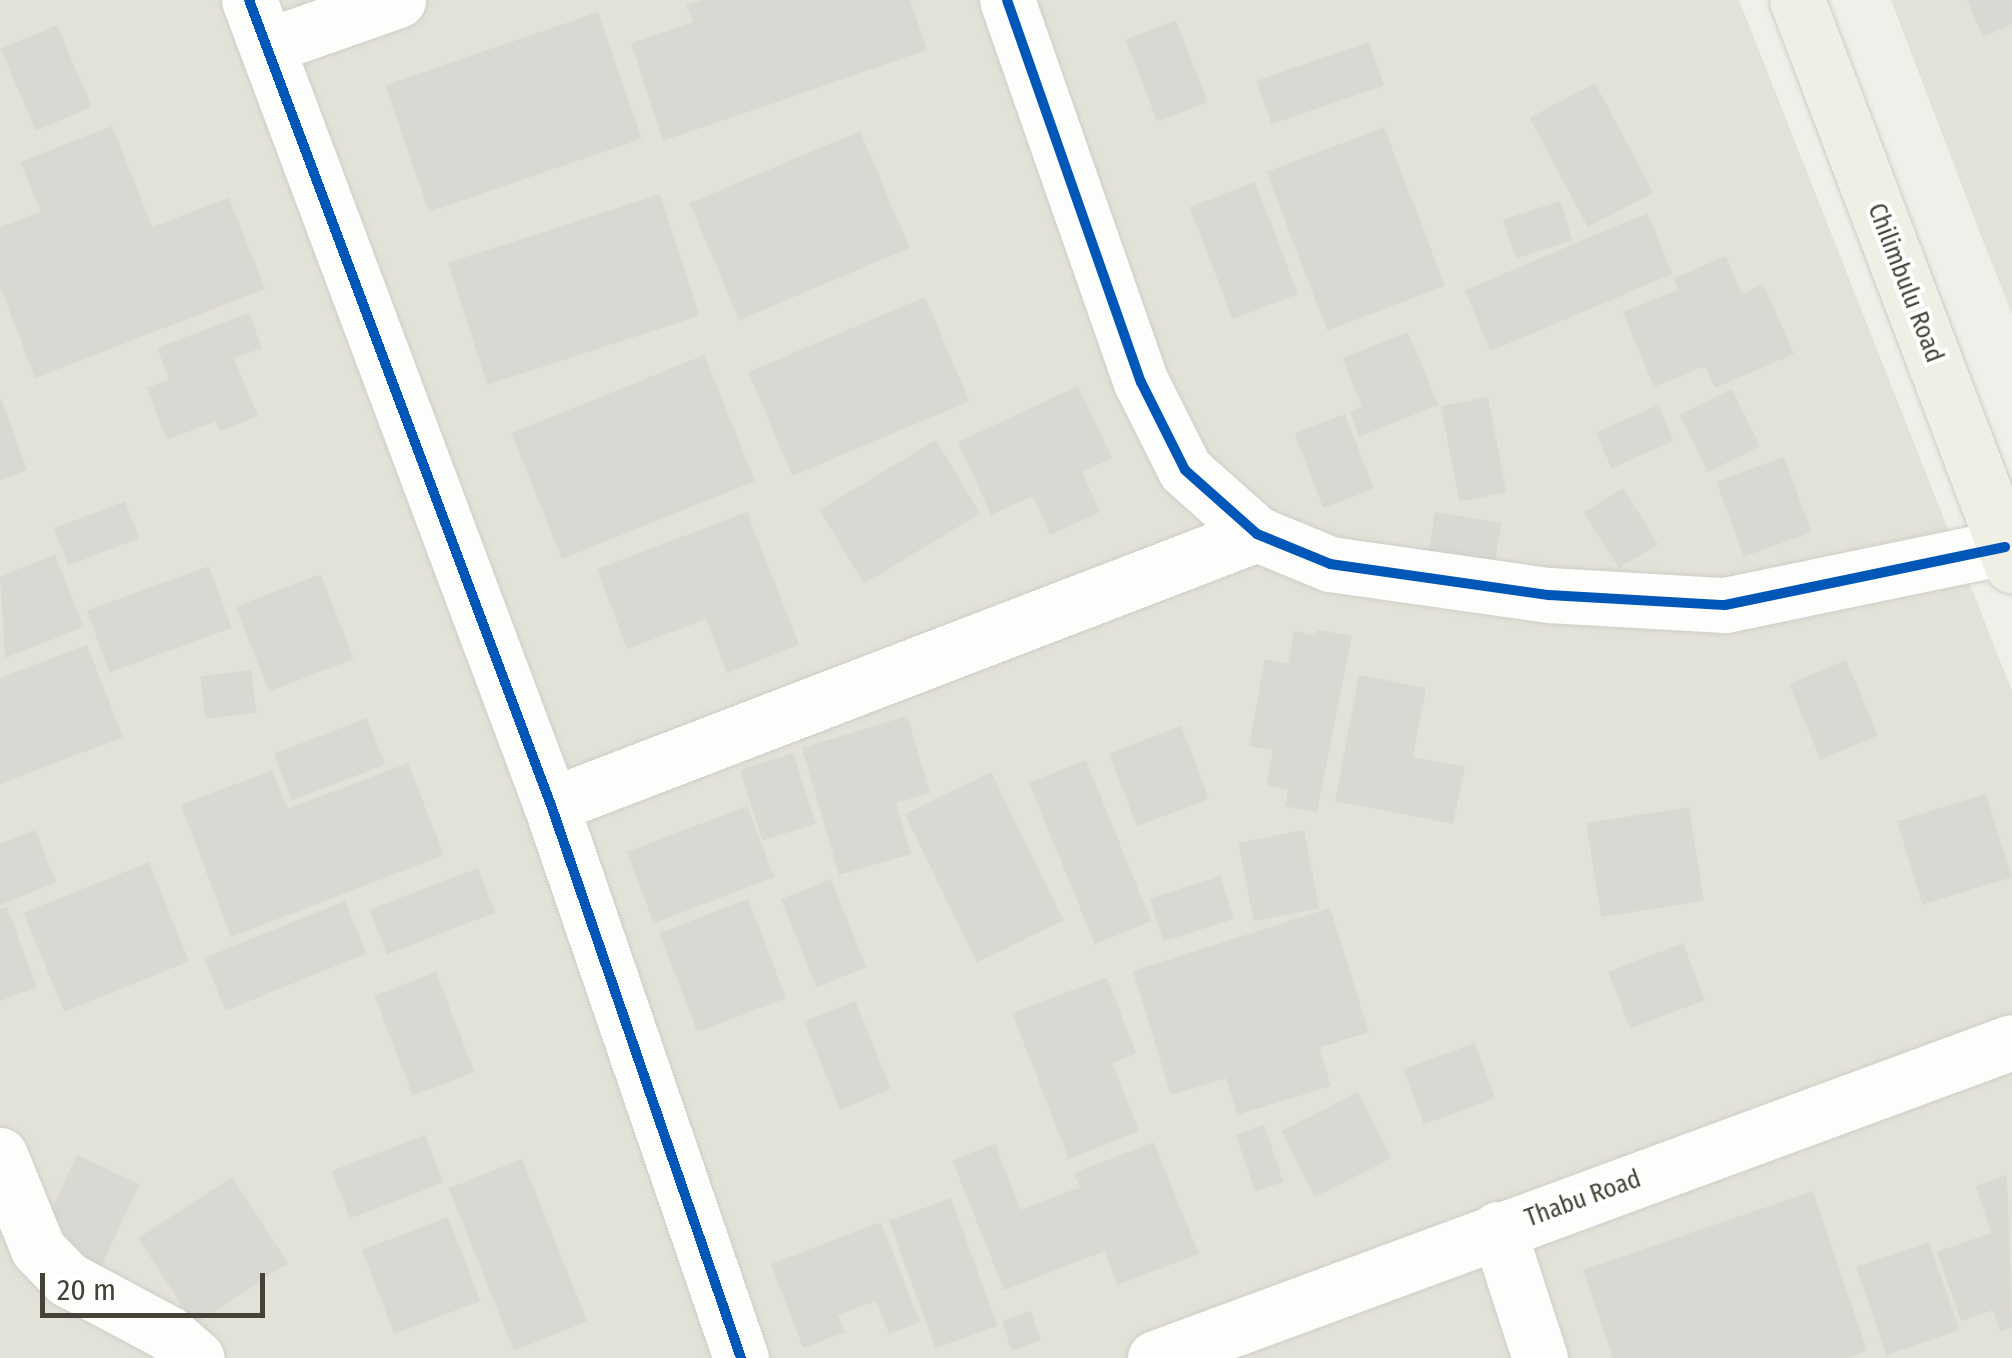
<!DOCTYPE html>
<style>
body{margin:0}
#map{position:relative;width:2012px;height:1358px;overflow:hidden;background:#f0efea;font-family:"Fira Sans Condensed",sans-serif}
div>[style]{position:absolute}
.residential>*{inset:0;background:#e3e2d9}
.building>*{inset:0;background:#d9d8d3;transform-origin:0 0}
.roads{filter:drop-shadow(0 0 2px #cecdc8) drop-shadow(0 0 2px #cecdc8)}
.minor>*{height:55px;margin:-27.5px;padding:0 27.5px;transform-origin:27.5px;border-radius:27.5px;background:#fdfdfc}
.major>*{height:55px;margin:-27.5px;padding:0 27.5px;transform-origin:27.5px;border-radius:27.5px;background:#efefe5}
.cycleway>*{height:10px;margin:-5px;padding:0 5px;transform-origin:5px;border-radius:5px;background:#0057b8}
span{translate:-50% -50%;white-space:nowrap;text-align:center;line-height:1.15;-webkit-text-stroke:8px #fff;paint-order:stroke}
.street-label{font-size:25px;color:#454337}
.scale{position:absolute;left:40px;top:1273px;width:225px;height:45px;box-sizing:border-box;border:5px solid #454337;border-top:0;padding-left:12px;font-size:30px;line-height:35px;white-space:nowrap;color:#454337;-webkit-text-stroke:8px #fff;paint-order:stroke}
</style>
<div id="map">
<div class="residential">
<i style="clip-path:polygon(0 0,1739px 0,2012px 691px,2012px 1358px,0 1358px)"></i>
<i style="clip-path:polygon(1891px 0,2012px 0,2012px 314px,1983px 241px)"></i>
</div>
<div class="building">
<i style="clip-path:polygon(702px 0,910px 0,927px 50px,663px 141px,631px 43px,693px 22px,686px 5px)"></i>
<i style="clip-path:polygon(1967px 0,2012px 0,2012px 24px,1983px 37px)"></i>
<i style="left:598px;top:12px;width:134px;height:225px;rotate:71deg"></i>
<i style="left:1176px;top:20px;width:88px;height:54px;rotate:69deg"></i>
<i style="left:57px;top:25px;width:89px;height:61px;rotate:67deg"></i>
<i style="left:1369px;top:42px;width:46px;height:119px;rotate:71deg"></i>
<i style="left:1595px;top:83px;width:124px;height:74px;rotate:62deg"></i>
<i style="clip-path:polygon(112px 126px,152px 227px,229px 198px,265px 289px,35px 378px,0 286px,0 227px,41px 212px,20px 162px)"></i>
<i style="left:1384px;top:127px;width:170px;height:126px;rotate:69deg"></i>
<i style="left:860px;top:131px;width:127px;height:185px;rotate:67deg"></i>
<i style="left:1255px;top:182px;width:120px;height:70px;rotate:69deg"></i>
<i style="left:660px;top:194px;width:128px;height:223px;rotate:72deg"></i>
<i style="left:1560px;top:201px;width:41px;height:60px;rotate:72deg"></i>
<i style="left:1647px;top:213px;width:66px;height:198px;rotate:67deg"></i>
<i style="clip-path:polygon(1726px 256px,1742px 294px,1763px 284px,1794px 354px,1715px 388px,1705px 366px,1654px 387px,1623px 312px,1678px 290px,1674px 278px)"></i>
<i style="left:925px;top:297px;width:113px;height:192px;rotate:67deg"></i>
<i style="clip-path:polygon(249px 313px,262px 348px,234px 358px,258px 416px,220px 431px,216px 421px,167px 440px,147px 388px,169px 379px,157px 348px)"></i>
<i style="clip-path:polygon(1408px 332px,1438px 405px,1359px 437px,1350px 412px,1362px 407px,1343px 358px)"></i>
<i style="left:704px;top:355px;width:136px;height:208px;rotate:68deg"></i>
<i style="clip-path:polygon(1078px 386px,1112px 458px,1082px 472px,1100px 512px,1050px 535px,1033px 496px,991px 515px,958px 442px)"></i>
<i style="left:1732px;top:389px;width:64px;height:58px;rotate:64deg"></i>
<i style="clip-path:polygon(0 396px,27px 470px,0 480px)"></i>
<i style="left:1488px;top:397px;width:97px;height:48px;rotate:79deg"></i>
<i style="left:1658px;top:405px;width:39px;height:68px;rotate:66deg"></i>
<i style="left:1345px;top:414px;width:80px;height:54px;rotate:69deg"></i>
<i style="left:936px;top:440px;width:86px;height:136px;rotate:59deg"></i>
<i style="left:1784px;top:457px;width:80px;height:72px;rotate:70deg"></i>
<i style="left:1623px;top:488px;width:66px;height:46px;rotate:58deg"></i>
<i style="left:125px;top:501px;width:40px;height:76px;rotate:69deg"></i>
<i style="clip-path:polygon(747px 512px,799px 645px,727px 673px,706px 619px,627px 649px,597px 569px)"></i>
<i style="left:1435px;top:512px;width:67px;height:43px;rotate:9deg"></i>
<i style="clip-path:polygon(55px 555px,84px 627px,5px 658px,0 576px)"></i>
<i style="left:209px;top:566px;width:66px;height:130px;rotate:70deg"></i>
<i style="left:321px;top:574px;width:91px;height:91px;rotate:69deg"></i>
<i style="clip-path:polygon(1317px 630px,1352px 636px,1317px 813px,1285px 806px,1288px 790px,1266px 785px,1273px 750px,1249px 746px,1265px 659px,1288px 664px,1294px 631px,1316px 636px)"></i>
<i style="clip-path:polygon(87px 645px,123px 737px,0 784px,0 678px)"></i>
<i style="left:1846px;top:660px;width:82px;height:62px;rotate:67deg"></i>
<i style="left:251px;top:670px;width:43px;height:51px;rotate:83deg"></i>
<i style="clip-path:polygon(1359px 675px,1426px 688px,1413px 757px,1465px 767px,1453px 824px,1335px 801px)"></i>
<i style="clip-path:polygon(907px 716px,930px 793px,896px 803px,911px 854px,839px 875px,802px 748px)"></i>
<i style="left:367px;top:718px;width:50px;height:100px;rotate:69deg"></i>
<i style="left:1181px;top:726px;width:78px;height:77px;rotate:69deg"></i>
<i style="left:793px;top:753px;width:74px;height:56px;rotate:72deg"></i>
<i style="left:1086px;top:760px;width:174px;height:61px;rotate:68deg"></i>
<i style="clip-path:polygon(408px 763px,444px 855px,231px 937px,181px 805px,272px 770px,288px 809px)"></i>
<i style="left:991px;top:772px;width:165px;height:96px;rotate:64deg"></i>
<i style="left:1986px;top:794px;width:87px;height:93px;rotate:73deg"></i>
<i style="left:747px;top:806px;width:76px;height:129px;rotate:69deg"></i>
<i style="left:1689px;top:807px;width:95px;height:104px;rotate:81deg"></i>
<i style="clip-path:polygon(35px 830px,56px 882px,0 905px,0 844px)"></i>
<i style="left:1304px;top:830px;width:80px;height:67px;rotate:79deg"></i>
<i style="left:149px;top:862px;width:107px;height:135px;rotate:68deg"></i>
<i style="left:478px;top:868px;width:48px;height:116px;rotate:69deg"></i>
<i style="left:1220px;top:876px;width:45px;height:74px;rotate:72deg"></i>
<i style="left:831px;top:879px;width:95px;height:54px;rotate:68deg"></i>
<i style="left:748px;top:899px;width:106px;height:95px;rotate:69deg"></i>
<i style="left:345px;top:901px;width:57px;height:152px;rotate:68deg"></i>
<i style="clip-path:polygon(7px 907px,37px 987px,0 1001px,0 909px)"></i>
<i style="clip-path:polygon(1330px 908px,1369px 1032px,1319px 1048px,1331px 1086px,1237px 1115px,1226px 1078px,1171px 1095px,1133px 971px)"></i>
<i style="left:1683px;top:943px;width:61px;height:80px;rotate:69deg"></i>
<i style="left:436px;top:972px;width:107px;height:66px;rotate:69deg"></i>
<i style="clip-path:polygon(1107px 977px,1136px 1053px,1112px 1063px,1139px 1131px,1069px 1159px,1012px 1013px)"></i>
<i style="left:855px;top:1001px;width:95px;height:55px;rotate:68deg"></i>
<i style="left:1475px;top:1043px;width:59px;height:76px;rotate:70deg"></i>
<i style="left:1358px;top:1092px;width:74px;height:86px;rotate:63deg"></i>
<i style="left:1264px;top:1125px;width:60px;height:30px;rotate:71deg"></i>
<i style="left:425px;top:1135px;width:51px;height:100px;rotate:69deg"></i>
<i style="clip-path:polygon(1154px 1142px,1199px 1254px,1117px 1285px,1105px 1251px,1004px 1290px,952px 1160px,995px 1144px,1021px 1210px,1080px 1187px,1074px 1173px)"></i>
<i style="left:77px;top:1155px;width:69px;height:90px;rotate:25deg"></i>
<i style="left:522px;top:1159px;width:175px;height:79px;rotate:68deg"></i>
<i style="clip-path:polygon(2007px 1175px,2012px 1327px,2000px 1332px,1993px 1310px,1961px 1321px,1937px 1252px,1991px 1233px,1976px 1186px)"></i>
<i style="left:232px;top:1177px;width:103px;height:112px;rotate:57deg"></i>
<i style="clip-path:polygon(1813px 1191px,1867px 1351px,1848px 1358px,1613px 1358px,1583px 1270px)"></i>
<i style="left:951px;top:1198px;width:136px;height:66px;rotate:70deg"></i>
<i style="left:448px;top:1217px;width:90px;height:92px;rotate:69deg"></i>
<i style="clip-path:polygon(881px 1222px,920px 1322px,889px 1334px,876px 1301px,838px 1315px,845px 1332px,803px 1348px,771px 1264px)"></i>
<i style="left:1929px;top:1242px;width:93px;height:77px;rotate:71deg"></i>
<i style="left:1031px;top:1311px;width:31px;height:31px;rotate:71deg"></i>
</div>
<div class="roads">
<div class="minor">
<i style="left:249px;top:0;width:860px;rotate:69.44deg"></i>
<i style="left:551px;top:805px;width:585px;rotate:71.04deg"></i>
<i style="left:1007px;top:0;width:405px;rotate:70.7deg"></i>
<i style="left:1141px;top:382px;width:98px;rotate:63.4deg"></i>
<i style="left:1185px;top:470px;width:96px;rotate:41.6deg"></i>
<i style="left:1257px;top:534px;width:79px;rotate:22.3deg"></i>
<i style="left:1330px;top:564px;width:221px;rotate:8.1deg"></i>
<i style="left:1549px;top:595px;width:176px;rotate:3.3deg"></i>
<i style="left:1725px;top:605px;width:286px;rotate:-11.7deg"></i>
<i style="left:267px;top:46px;width:139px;rotate:-19.3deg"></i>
<i style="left:551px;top:805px;width:756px;rotate:-21deg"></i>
<i style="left:0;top:1155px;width:101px;rotate:68deg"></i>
<i style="left:38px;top:1249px;width:42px;rotate:46deg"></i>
<i style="left:67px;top:1279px;width:115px;rotate:28.1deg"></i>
<i style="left:168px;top:1333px;width:38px;rotate:41deg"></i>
<i style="left:1498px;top:1229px;width:136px;rotate:72deg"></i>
<i style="left:1155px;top:1358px;width:913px;rotate:-20.24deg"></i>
</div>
<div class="major">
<i style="left:1797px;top:0;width:605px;rotate:69.17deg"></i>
</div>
</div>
<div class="cycleway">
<i style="left:249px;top:0;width:860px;rotate:69.44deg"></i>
<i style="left:551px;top:805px;width:585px;rotate:71.04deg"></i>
<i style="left:1007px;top:0;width:405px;rotate:70.7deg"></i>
<i style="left:1141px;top:382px;width:98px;rotate:63.4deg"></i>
<i style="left:1185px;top:470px;width:96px;rotate:41.6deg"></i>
<i style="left:1257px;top:534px;width:79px;rotate:22.3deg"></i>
<i style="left:1330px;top:564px;width:221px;rotate:8.1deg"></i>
<i style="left:1549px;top:595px;width:176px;rotate:3.3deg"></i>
<i style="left:1725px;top:605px;width:286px;rotate:-11.7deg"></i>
</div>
<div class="street-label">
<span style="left:1905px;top:283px;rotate:69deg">Chilimbulu Road</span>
<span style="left:1583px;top:1199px;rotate:-20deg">Thabu Road</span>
</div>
<div class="scale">20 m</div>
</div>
